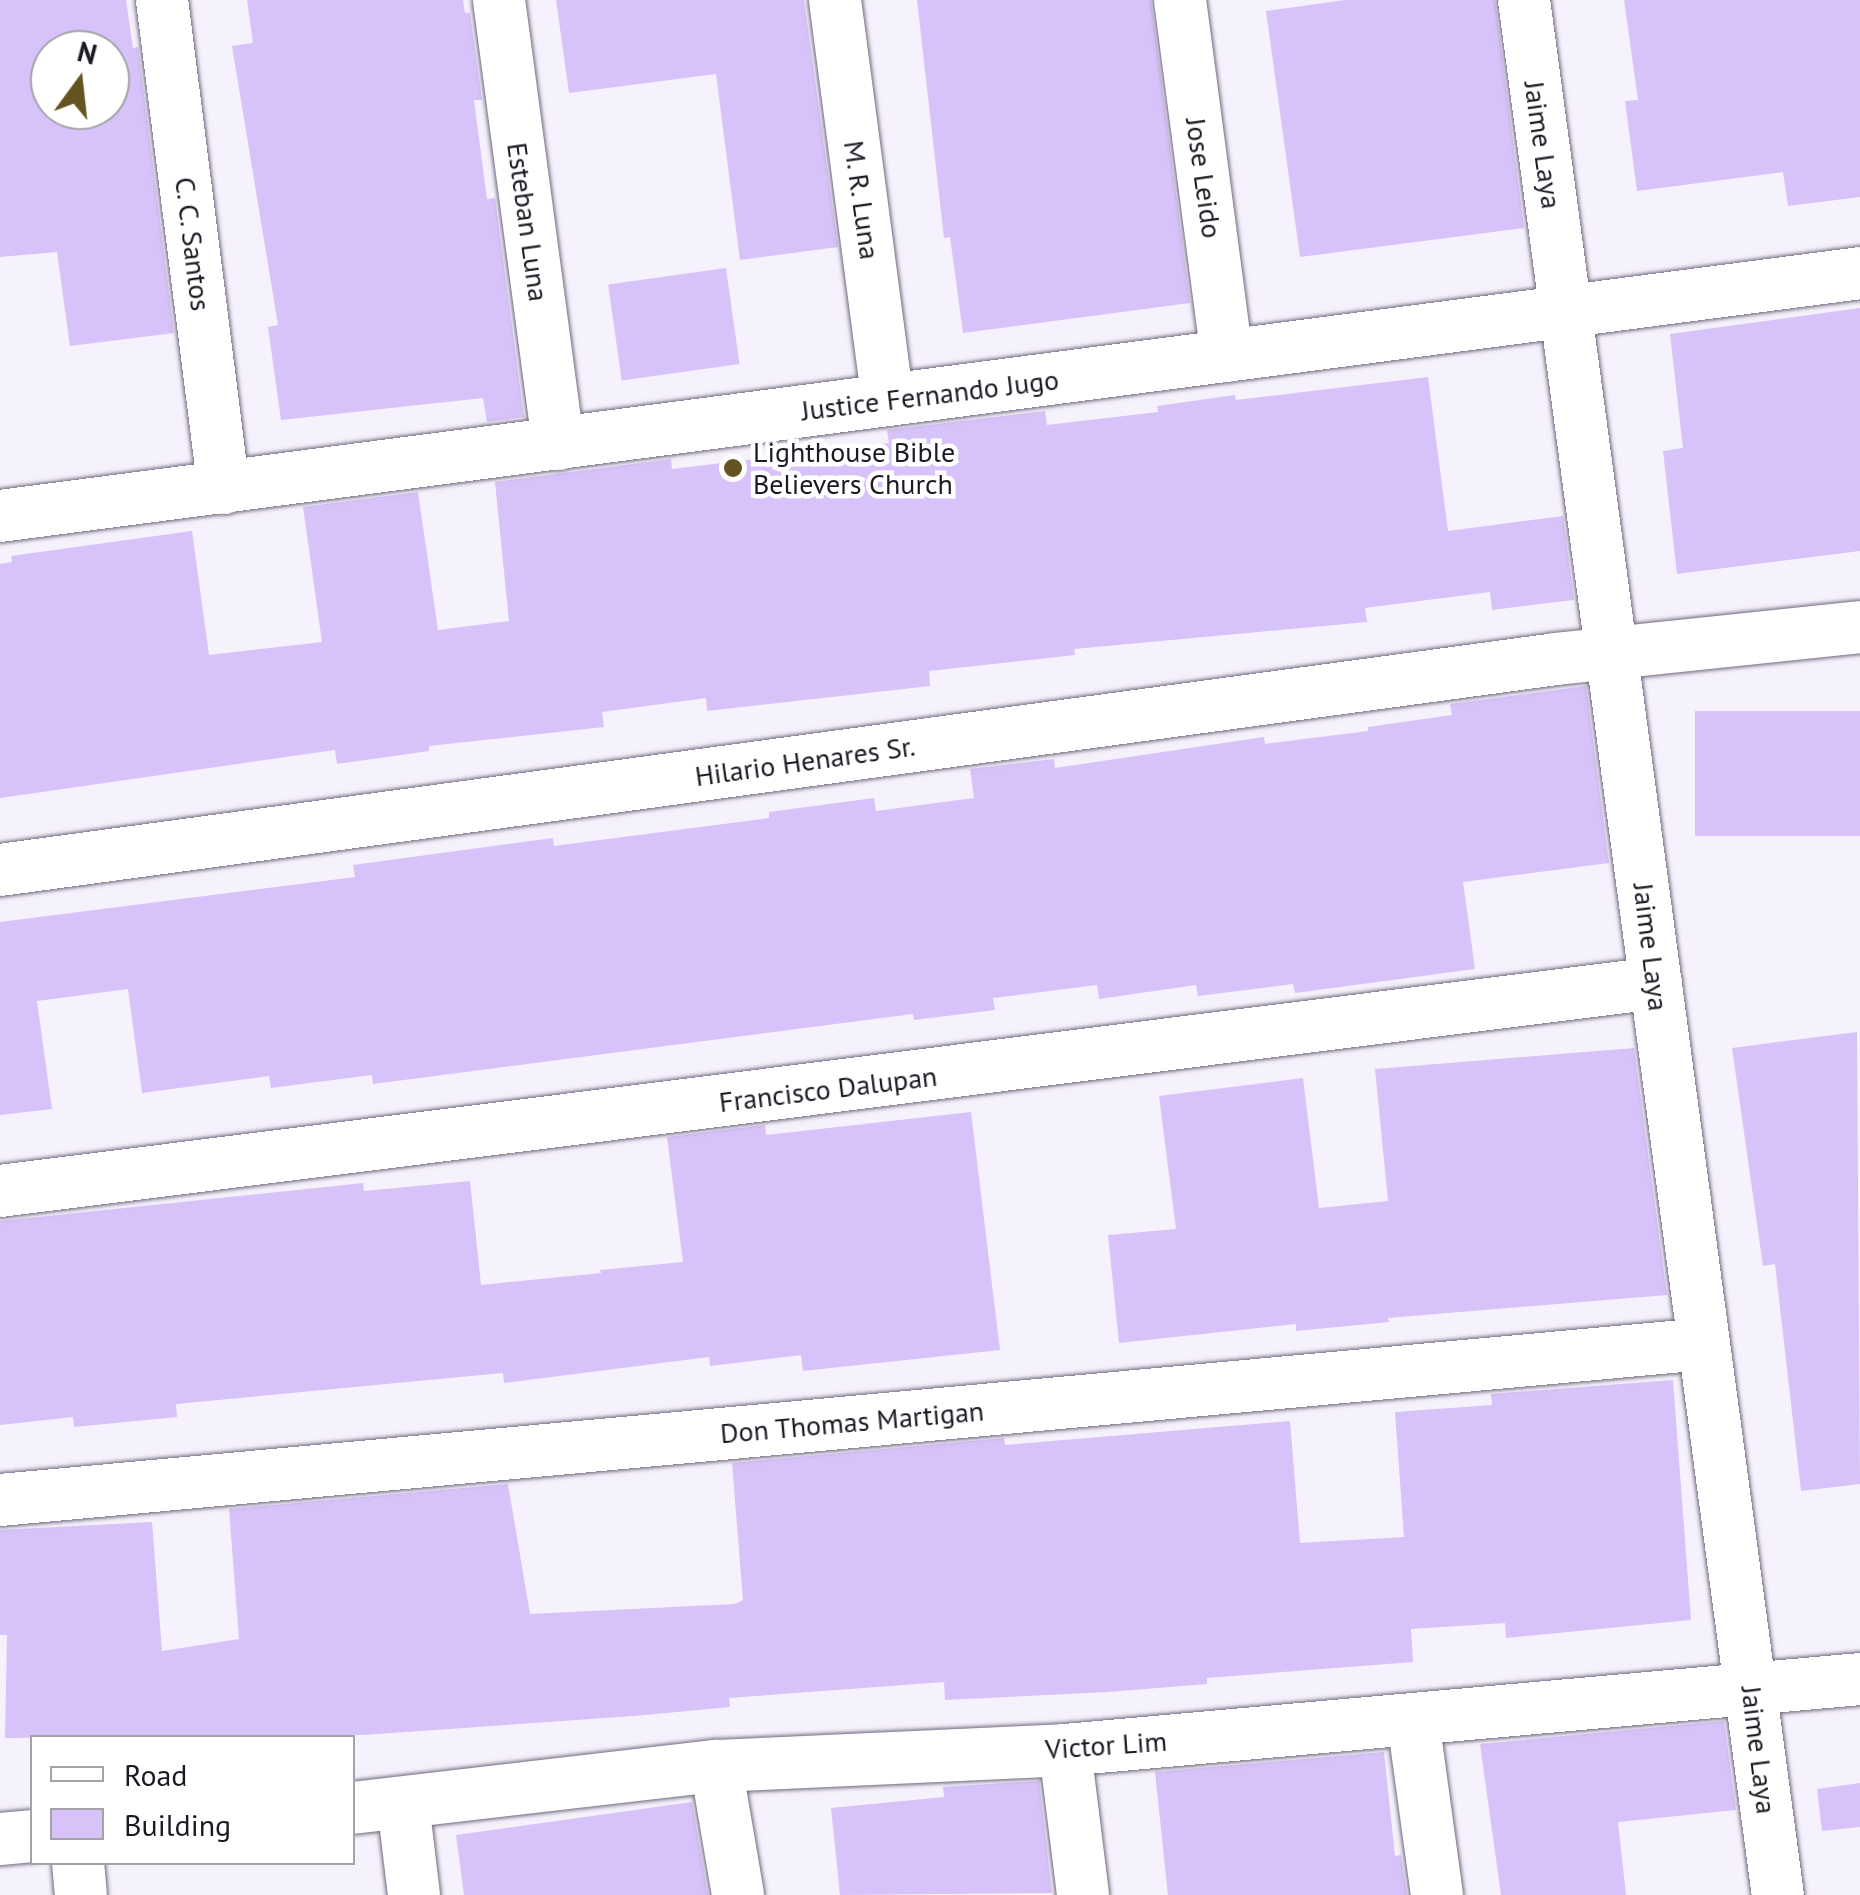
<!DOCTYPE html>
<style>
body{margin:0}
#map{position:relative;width:1860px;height:1895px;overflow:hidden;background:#f6f2fd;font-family:"PT Sans",sans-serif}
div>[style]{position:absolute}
.building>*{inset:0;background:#d7c2f9;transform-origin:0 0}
.roads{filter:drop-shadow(0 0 2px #71697f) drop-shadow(0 0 2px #71697f)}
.street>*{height:52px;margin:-26px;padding:0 26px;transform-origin:26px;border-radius:26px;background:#fff}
.dots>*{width:28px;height:28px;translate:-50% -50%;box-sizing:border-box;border:5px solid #fff;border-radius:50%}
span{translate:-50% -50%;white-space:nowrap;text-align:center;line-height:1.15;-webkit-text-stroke:9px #fff;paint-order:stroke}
.street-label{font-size:28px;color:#1c1922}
.poi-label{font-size:28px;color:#1c1922}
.left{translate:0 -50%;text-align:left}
.legend{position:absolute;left:30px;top:1735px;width:325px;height:130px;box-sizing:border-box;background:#fff;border:2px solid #a4a3a7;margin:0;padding:12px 18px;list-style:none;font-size:30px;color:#1c1922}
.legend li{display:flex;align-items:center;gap:20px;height:50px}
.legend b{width:50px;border:2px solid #a4a3a7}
.north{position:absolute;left:30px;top:30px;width:100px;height:100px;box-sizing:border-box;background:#fff;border:2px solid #a4a3a7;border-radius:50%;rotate:15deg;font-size:28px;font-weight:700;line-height:40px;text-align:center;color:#1c1922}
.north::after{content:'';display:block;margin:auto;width:35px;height:45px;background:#645421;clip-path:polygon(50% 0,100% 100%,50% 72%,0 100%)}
</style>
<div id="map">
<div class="building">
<i style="clip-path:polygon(evenodd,0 0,126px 0,133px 48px,138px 47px,174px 333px,70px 346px,57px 252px,0 257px,0 0,50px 50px,110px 50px,110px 110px,50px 110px,50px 50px)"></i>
<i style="clip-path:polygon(247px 0,463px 0,465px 13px,470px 13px,482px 100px,474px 100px,487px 199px,495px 198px,524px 417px,487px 422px,483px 398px,281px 420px,268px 327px,278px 325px,232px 46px,253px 43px)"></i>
<i style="clip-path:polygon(556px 0,804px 0,838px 247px,740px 260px,716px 74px,569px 93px)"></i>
<i style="clip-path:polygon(917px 0,1151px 0,1190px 303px,963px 333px,950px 237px,944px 238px)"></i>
<i style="clip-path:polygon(1345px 0,1495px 0,1524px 228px,1300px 257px,1266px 11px)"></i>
<i style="clip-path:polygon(1624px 0,1860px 0,1860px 197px,1788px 206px,1783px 172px,1637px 191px,1625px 101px,1638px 100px)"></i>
<i style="left:726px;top:268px;width:97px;height:119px;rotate:82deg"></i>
<i style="clip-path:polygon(1860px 308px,1860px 551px,1677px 574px,1663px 451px,1683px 448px,1670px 334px)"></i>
<i style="clip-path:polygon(1428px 377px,1448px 531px,1563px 516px,1574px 600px,1492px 610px,1490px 592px,1365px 608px,1367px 622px,1074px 649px,1075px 655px,929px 671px,930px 686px,707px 711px,706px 698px,602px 712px,604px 727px,429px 746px,429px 751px,337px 764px,335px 750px,0 798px,0 564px,12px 562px,11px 556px,192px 531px,209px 655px,322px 642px,303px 507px,418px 492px,438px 630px,509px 621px,495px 482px,671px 459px,672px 469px,889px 443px,887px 430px,1045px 411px,1047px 425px,1158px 412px,1157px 406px,1235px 395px,1236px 400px)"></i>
<i style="clip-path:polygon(1586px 686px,1609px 863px,1463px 882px,1475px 969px,1295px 993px,1293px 984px,1198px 996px,1196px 985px,1099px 999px,1097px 985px,993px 998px,995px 1010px,914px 1020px,913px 1014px,373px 1084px,372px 1075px,271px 1088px,269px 1076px,142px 1093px,128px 989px,37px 1001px,52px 1109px,0 1115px,0 922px,355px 877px,353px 865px,553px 838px,554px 846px,769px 818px,769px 812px,874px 798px,876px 811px,974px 798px,970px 769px,1054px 759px,1055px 768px,1264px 737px,1265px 744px,1368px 731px,1368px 727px,1452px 715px,1450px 704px)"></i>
<i style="left:1860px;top:711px;width:125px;height:165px;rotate:90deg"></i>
<i style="clip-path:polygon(1857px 1032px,1860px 1484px,1801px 1491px,1775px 1264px,1763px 1266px,1732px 1048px)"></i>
<i style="clip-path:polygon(1634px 1048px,1667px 1295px,1388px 1318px,1389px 1322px,1296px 1331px,1296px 1324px,1119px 1343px,1108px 1235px,1176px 1229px,1159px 1096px,1303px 1078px,1319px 1208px,1388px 1201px,1375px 1069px)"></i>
<i style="clip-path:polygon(971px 1112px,1000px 1350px,803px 1371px,801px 1355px,710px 1366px,709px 1357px,504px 1383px,503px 1373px,176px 1404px,177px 1417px,74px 1427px,73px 1417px,0 1425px,0 1221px,363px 1183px,364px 1191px,470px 1181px,481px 1285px,601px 1273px,600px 1270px,683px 1262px,667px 1137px,765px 1125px,766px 1135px)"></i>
<i style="clip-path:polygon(1673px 1380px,1691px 1620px,1506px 1638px,1505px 1623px,1411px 1629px,1413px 1662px,1207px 1678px,1207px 1684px,1107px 1692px,945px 1700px,944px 1682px,729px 1698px,730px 1707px,634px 1716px,363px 1735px,5px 1738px,7px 1635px,0 1635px,0 1530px,152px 1522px,162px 1651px,239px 1639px,229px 1509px,508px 1484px,530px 1614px,735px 1604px,743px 1600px,732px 1463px,1004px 1438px,1005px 1445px,1290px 1421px,1300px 1543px,1404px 1537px,1395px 1412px,1492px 1405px,1491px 1394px)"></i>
<i style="clip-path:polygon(1724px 1721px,1736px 1810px,1618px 1822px,1626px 1895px,1501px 1895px,1480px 1744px)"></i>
<i style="clip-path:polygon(1384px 1752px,1395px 1856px,1401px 1855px,1407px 1895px,1168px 1895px,1155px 1772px)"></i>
<i style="clip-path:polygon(1039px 1781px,1052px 1893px,840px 1895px,831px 1808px,944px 1797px,943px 1787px)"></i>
<i style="clip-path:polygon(1860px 1783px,1860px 1827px,1822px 1831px,1817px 1789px)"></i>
<i style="clip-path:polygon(692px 1802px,708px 1895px,464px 1895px,456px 1835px)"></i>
</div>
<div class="roads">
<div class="street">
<i style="left:162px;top:0;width:492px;rotate:82.8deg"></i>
<i style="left:499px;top:0;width:448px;rotate:82.4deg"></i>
<i style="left:835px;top:0;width:403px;rotate:82.5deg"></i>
<i style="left:1180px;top:0;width:359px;rotate:82.5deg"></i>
<i style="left:1524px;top:0;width:1912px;rotate:82.37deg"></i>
<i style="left:0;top:516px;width:1876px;rotate:-7.44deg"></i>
<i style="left:0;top:870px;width:1570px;rotate:-7.72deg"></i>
<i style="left:1556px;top:659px;width:306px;rotate:-6deg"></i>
<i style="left:0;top:1191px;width:1669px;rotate:-7.16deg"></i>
<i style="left:0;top:1500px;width:1711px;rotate:-5.23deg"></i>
<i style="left:1413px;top:1720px;width:177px;rotate:82.2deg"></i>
<i style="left:1065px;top:1750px;width:146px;rotate:82.9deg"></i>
<i style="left:716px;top:1766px;width:131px;rotate:80.3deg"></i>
<i style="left:403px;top:1804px;width:92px;rotate:83.1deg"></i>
<i style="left:352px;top:1808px;width:366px;rotate:-6.6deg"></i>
<i style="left:716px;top:1766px;width:349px;rotate:-2.6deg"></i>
<i style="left:1065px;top:1750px;width:798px;rotate:-5.1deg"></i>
<i style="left:0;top:1839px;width:32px;rotate:-5deg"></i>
<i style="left:78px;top:1862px;width:33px;rotate:85deg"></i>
</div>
</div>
<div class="dots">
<i style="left:733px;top:468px;background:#645421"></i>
</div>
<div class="street-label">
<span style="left:1543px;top:145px;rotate:82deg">Jaime Laya</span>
<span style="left:1204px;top:178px;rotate:82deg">Jose Leido</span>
<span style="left:862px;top:200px;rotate:82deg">M. R. Luna</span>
<span style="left:528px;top:222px;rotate:82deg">Esteban Luna</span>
<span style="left:193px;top:244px;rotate:83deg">C. C. Santos</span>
<span style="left:930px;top:395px;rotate:-7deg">Justice Fernando Jugo</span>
<span style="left:805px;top:761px;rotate:-8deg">Hilario Henares Sr.</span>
<span style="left:1651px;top:947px;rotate:83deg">Jaime Laya</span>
<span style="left:828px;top:1089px;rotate:-7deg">Francisco Dalupan</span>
<span style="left:852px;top:1422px;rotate:-5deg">Don Thomas Martigan</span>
<span style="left:1106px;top:1745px;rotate:-4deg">Victor Lim</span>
<span style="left:1759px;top:1750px;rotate:83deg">Jaime Laya</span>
</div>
<div class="poi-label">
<span class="left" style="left:753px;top:468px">Lighthouse Bible<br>Believers Church</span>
</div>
<ul class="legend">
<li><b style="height:12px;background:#fff"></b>Road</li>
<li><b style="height:28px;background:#d7c2f9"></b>Building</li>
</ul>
<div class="north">N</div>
</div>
